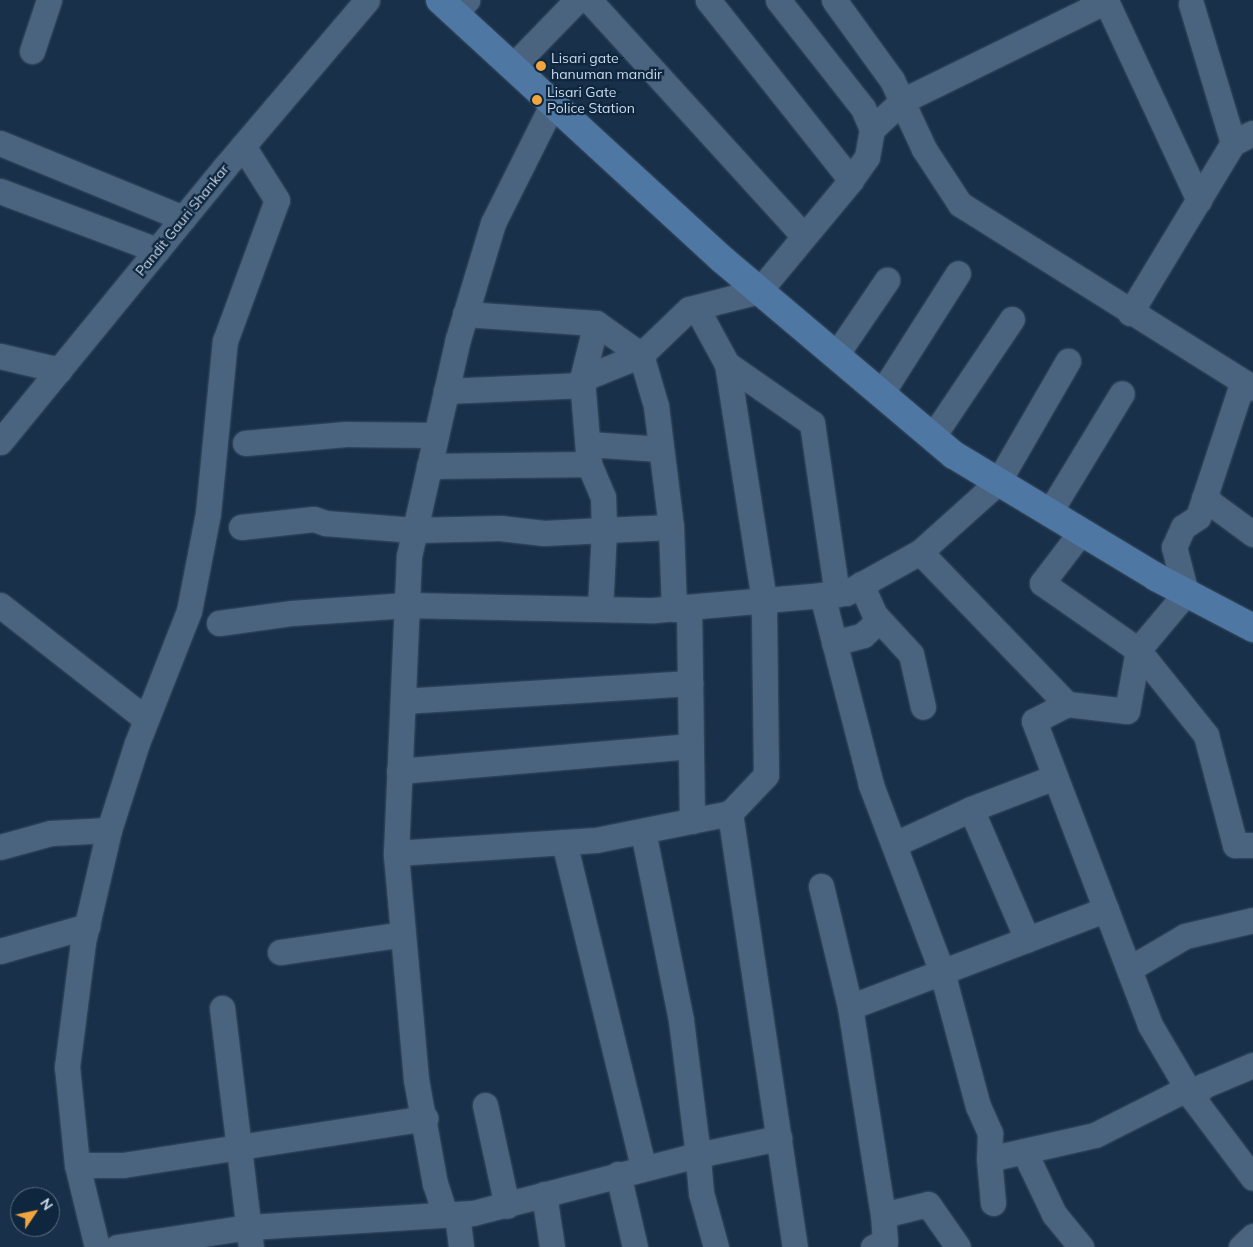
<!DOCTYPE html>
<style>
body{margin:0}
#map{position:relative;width:1253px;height:1247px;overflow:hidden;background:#183049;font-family:Mulish,sans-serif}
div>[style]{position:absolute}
.roads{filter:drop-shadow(0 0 1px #3a4e63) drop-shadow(0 0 1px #3a4e63)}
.minor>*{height:25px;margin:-12.5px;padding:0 12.5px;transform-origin:12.5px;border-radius:12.5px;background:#4a6480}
.major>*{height:28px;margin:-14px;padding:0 14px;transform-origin:14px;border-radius:14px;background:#4e77a3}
.dots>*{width:14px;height:14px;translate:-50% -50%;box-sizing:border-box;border:2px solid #0e263e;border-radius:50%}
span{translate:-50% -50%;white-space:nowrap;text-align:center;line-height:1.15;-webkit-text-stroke:4.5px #0e263e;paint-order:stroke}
.poi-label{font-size:14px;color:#cbdaea}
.left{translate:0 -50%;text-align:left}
.street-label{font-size:14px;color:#cbdaea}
.north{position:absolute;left:10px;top:1187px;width:50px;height:50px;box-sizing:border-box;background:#0e263e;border:1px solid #5a6e83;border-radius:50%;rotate:56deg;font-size:14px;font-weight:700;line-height:20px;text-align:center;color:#cbdaea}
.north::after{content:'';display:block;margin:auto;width:18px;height:22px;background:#f0a63f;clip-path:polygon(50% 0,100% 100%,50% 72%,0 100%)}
</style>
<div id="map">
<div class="roads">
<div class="minor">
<i style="left:589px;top:0;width:319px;rotate:47.7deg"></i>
<i style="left:778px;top:0;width:137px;rotate:51.8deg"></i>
<i style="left:863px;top:108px;width:23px;rotate:67deg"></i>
<i style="left:872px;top:129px;width:28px;rotate:100deg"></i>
<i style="left:867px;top:157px;width:28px;rotate:125deg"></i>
<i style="left:834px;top:0;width:99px;rotate:54.1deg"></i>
<i style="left:892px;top:80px;width:76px;rotate:65.1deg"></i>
<i style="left:924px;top:149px;width:66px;rotate:56.8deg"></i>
<i style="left:960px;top:204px;width:346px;rotate:32.1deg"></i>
<i style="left:1191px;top:4px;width:145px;rotate:73.2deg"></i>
<i style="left:455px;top:13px;width:18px;rotate:-47deg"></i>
<i style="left:32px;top:51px;width:54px;rotate:-71.6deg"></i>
<i style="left:513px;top:66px;width:92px;rotate:-45.9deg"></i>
<i style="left:872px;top:129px;width:41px;rotate:-43deg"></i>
<i style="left:902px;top:101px;width:227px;rotate:-26.1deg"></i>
<i style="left:1106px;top:1px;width:220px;rotate:65deg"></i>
<i style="left:0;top:143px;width:198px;rotate:22.3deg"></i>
<i style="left:0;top:191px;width:168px;rotate:20.6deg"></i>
<i style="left:697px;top:309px;width:63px;rotate:61.4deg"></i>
<i style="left:1130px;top:313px;width:199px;rotate:-58.8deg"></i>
<i style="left:1233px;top:143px;width:22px;rotate:-27deg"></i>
<i style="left:465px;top:314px;width:131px;rotate:3.9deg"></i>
<i style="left:596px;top:323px;width:58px;rotate:104deg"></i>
<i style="left:582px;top:379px;width:85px;rotate:85.3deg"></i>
<i style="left:589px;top:464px;width:36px;rotate:67deg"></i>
<i style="left:603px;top:497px;width:33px;rotate:88deg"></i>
<i style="left:604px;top:530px;width:67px;rotate:-2.6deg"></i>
<i style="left:671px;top:527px;width:82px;rotate:87.9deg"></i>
<i style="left:596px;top:323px;width:55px;rotate:35.4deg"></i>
<i style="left:641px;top:355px;width:53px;rotate:73.6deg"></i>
<i style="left:656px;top:406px;width:122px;rotate:82.9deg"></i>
<i style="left:836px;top:355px;width:91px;rotate:-55.8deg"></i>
<i style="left:0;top:356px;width:61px;rotate:13.3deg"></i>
<i style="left:582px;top:379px;width:64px;rotate:-22.1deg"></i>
<i style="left:641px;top:355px;width:66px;rotate:-43.8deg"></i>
<i style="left:689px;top:309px;width:72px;rotate:-14.4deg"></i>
<i style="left:759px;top:291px;width:144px;rotate:-50.3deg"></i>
<i style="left:851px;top:180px;width:230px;rotate:-128.5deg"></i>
<i style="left:1242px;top:384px;width:140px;rotate:108.3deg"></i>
<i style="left:1198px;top:517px;width:18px;rotate:146deg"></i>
<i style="left:1183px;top:527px;width:22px;rotate:114deg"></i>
<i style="left:1174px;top:547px;width:48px;rotate:75.4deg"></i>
<i style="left:1186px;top:593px;width:75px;rotate:130.1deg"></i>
<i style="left:1138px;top:650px;width:109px;rotate:51.3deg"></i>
<i style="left:1206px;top:735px;width:114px;rotate:75.2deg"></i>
<i style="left:1235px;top:845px;width:18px"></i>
<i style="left:446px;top:391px;width:137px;rotate:-2.5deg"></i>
<i style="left:881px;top:394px;width:143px;rotate:-57.5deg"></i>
<i style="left:933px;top:436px;width:141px;rotate:-56deg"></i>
<i style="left:0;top:442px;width:355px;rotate:-50.7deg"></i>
<i style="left:225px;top:167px;width:219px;rotate:-49.6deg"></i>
<i style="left:245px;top:443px;width:101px;rotate:-5.1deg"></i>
<i style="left:346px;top:434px;width:90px;rotate:0.6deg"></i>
<i style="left:588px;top:444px;width:72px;rotate:4deg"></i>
<i style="left:429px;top:466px;width:160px;rotate:-0.7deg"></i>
<i style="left:1204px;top:498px;width:61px;rotate:36.3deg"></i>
<i style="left:1049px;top:513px;width:140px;rotate:-58.7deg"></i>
<i style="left:241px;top:527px;width:73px;rotate:-6.3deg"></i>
<i style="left:314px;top:519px;width:12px;rotate:20deg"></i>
<i style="left:325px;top:523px;width:89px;rotate:4.5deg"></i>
<i style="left:414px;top:530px;width:86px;rotate:-1.3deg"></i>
<i style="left:500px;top:528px;width:44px;rotate:6.5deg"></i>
<i style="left:544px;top:533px;width:60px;rotate:-2.9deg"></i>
<i style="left:604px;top:530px;width:79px;rotate:92.9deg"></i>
<i style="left:920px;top:552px;width:211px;rotate:46deg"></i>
<i style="left:1067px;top:704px;width:60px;rotate:6.7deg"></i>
<i style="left:1127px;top:711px;width:62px;rotate:-79.8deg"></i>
<i style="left:1138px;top:650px;width:117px;rotate:-145.1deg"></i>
<i style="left:1042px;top:583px;width:64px;rotate:-52.6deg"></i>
<i style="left:861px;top:584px;width:34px;rotate:66deg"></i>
<i style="left:875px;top:615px;width:53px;rotate:47.3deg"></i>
<i style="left:911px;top:654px;width:54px;rotate:77.2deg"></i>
<i style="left:822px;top:595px;width:196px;rotate:75.5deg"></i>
<i style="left:871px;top:785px;width:200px;rotate:69.2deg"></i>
<i style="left:942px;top:972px;width:139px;rotate:75deg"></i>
<i style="left:978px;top:1106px;width:30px;rotate:66deg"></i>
<i style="left:990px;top:1133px;width:26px;rotate:92deg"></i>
<i style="left:0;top:605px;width:185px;rotate:38deg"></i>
<i style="left:689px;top:607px;width:214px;rotate:89.2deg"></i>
<i style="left:219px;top:623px;width:74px;rotate:-7.8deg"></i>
<i style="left:292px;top:613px;width:115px;rotate:-4deg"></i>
<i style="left:407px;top:605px;width:247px;rotate:1.2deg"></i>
<i style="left:654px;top:610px;width:193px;rotate:-5.1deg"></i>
<i style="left:846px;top:593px;width:85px;rotate:-29deg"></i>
<i style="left:920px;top:552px;width:105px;rotate:-41.9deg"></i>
<i style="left:998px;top:482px;width:140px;rotate:-60deg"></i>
<i style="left:834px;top:643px;width:30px;rotate:-15deg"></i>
<i style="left:863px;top:635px;width:22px;rotate:-43deg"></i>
<i style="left:403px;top:701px;width:288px;rotate:-3.6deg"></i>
<i style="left:1067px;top:704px;width:37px;rotate:153deg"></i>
<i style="left:1034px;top:721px;width:325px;rotate:69.1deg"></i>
<i style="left:1150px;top:1025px;width:85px;rotate:59.5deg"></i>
<i style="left:1193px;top:1098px;width:16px;rotate:-50deg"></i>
<i style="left:1203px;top:1086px;width:54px;rotate:-22.8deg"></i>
<i style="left:399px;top:771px;width:293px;rotate:-4.9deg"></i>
<i style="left:971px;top:809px;width:142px;rotate:66.7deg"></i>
<i style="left:730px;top:813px;width:439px;rotate:81.5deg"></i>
<i style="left:564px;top:842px;width:334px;rotate:76.3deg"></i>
<i style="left:895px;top:844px;width:84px;rotate:-24.7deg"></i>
<i style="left:971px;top:809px;width:90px;rotate:-20.9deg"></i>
<i style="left:0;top:847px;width:53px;rotate:-15.4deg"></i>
<i style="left:51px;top:833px;width:58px;rotate:-3deg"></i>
<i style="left:396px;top:853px;width:200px;rotate:-3.7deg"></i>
<i style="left:596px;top:840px;width:137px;rotate:-11.4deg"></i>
<i style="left:730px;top:813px;width:52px;rotate:-46.5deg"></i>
<i style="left:766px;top:775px;width:175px;rotate:-90.7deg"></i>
<i style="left:764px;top:600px;width:239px;rotate:-98.9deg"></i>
<i style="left:727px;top:364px;width:103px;rotate:34.8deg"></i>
<i style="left:812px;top:423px;width:173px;rotate:81.7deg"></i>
<i style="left:821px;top:886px;width:124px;rotate:76.5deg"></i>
<i style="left:850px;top:1007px;width:274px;rotate:-20.9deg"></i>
<i style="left:0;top:951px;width:91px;rotate:-16deg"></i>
<i style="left:280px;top:952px;width:124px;rotate:-8.3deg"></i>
<i style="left:1129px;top:969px;width:65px;rotate:-30.5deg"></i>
<i style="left:1185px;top:936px;width:70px;rotate:-13.2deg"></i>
<i style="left:850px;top:1007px;width:211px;rotate:81deg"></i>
<i style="left:222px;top:1008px;width:241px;rotate:83.1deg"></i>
<i style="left:485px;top:1105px;width:103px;rotate:77.7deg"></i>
<i style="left:1024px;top:1151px;width:70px;rotate:64.5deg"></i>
<i style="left:1054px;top:1214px;width:43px;rotate:50.7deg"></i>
<i style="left:77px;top:1165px;width:46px"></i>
<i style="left:123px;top:1165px;width:306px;rotate:-8.8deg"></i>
<i style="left:618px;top:1174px;width:75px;rotate:76.9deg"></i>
<i style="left:544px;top:1194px;width:54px;rotate:81.4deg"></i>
<i style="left:993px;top:1203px;width:44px;rotate:-95.2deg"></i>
<i style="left:989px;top:1159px;width:109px;rotate:-12.8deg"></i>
<i style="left:1095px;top:1135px;width:102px;rotate:-26.8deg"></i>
<i style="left:1186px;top:1089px;width:111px;rotate:53deg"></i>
<i style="left:445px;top:1214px;width:32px;rotate:-108deg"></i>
<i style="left:435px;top:1184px;width:107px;rotate:-100.3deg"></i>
<i style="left:416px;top:1079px;width:227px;rotate:-95.1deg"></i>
<i style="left:396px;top:853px;width:297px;rotate:-87.5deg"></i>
<i style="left:409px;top:556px;width:222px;rotate:-77.3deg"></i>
<i style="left:458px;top:339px;width:121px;rotate:-73.2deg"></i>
<i style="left:493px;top:223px;width:134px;rotate:-63.4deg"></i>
<i style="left:457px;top:1214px;width:33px;rotate:83deg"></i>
<i style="left:97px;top:1247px;width:84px;rotate:-103.7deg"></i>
<i style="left:77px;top:1165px;width:99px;rotate:-95.8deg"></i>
<i style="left:67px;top:1067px;width:126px;rotate:-82.7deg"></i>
<i style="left:83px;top:942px;width:115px;rotate:-76.9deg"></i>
<i style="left:109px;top:830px;width:91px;rotate:-72.2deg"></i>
<i style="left:137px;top:743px;width:142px;rotate:-68.5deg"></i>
<i style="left:189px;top:611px;width:100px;rotate:-79deg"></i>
<i style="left:208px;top:513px;width:173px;rotate:-84.4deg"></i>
<i style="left:225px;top:341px;width:150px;rotate:-69.8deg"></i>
<i style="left:277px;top:200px;width:64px;rotate:-122.2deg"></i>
<i style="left:117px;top:1247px;width:134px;rotate:-8.6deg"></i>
<i style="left:249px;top:1227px;width:224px;rotate:-3.6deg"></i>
<i style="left:473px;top:1213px;width:232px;rotate:-14.5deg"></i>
<i style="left:698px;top:1155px;width:136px;rotate:-97.2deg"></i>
<i style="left:681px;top:1020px;width:193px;rotate:-101.4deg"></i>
<i style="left:716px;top:1247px;width:56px;rotate:-105.5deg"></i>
<i style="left:701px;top:1193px;width:38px;rotate:-95deg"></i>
<i style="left:698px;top:1155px;width:83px;rotate:-11.9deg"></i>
<i style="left:873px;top:1247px;width:13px;rotate:-23deg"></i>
<i style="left:885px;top:1242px;width:27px;rotate:-94deg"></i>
<i style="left:883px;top:1215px;width:46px;rotate:-13.7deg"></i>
<i style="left:928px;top:1204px;width:52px;rotate:55.1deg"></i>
<i style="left:1241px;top:1247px;width:16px;rotate:-43deg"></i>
</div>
<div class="major">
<i style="left:440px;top:0;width:384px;rotate:42.6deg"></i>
<i style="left:723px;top:260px;width:302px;rotate:40.2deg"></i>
<i style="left:954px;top:455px;width:236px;rotate:31.1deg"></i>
<i style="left:1156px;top:577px;width:110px;rotate:27.7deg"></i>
</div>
</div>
<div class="dots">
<i style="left:541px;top:66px;background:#f0a63f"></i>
<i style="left:537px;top:100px;background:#f0a63f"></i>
</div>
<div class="poi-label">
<span class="left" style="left:551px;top:66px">Lisari gate<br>hanuman mandir</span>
<span class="left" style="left:547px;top:100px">Lisari Gate<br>Police Station</span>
</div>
<div class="street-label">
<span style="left:182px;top:220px;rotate:-51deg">Pandit Gauri Shankar</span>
</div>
<div class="north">N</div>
</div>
